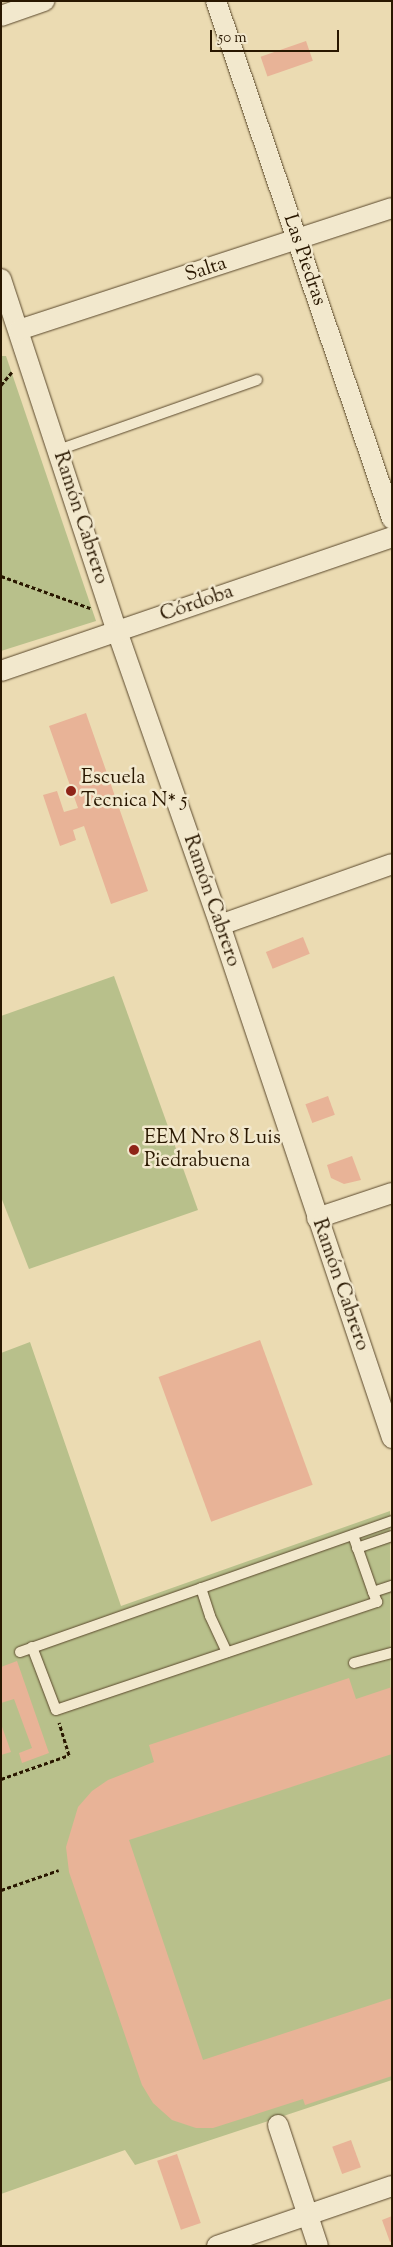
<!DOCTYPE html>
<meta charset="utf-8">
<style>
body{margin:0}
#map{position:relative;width:393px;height:2247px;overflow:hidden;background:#ebdbb2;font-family:"Sorts Mill Goudy",serif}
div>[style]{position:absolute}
.green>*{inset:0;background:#b8c08b}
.building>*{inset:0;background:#e8b397;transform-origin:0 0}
.path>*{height:3px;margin-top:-1.5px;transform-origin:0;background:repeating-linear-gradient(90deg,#291700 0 4px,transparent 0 6.5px)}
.roads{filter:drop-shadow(0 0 1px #5a482c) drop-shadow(0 0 1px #5a482c)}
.service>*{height:10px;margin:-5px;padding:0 5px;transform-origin:5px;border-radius:5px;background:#f2e8cd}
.minor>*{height:20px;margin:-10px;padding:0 10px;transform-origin:10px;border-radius:10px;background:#f2e8cd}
.dots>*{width:14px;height:14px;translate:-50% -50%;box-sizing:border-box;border:2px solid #f2e8cd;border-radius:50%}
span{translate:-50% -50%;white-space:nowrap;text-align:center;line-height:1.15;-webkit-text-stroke:5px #f2e8cd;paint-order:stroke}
.street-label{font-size:20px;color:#291700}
.poi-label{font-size:20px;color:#291700}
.left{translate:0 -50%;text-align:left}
.frame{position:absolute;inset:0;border:2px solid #291700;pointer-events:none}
.scale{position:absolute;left:210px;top:30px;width:129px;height:22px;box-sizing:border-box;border:2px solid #291700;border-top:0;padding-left:6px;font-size:15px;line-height:18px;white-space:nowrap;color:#291700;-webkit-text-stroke:4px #f2e8cd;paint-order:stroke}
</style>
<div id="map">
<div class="green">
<i style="clip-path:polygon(1px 356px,6px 356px,96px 621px,1px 651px)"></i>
<i style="clip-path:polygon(114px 976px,198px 1210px,29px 1269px,1px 1197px,1px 1016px)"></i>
<i style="clip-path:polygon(30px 1342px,121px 1606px,390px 1511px,392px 2080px,135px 2165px,125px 2150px,1px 2194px,1px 1353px)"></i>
</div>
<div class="building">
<i style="left:306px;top:41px;width:21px;height:48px;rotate:71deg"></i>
<i style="clip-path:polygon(86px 713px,148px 891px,111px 904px,84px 826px,73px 830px,76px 840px,60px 846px,43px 795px,57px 791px,64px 812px,78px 808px,49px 726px)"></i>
<i style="left:303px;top:937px;width:18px;height:40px;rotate:68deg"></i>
<i style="left:328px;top:1096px;width:20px;height:24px;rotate:70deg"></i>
<i style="clip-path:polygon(352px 1156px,361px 1180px,344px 1184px,331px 1178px,327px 1165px)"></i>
<i style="left:260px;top:1340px;width:154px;height:108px;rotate:70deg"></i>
<i style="clip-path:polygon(17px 1661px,49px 1753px,22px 1763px,19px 1753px,32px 1748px,14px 1699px,1px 1703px,1px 1667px)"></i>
<i style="clip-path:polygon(349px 1678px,356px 1699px,392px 1687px,392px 1754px,129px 1840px,203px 2060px,392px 1998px,392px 2076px,305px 2105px,303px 2099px,213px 2128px,196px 2128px,172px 2120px,153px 2103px,142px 2085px,69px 1872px,66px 1847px,78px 1807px,92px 1791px,108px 1780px,154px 1762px,149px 1745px)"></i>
<i style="clip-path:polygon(1px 1724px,11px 1752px,1px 1755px)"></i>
<i style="left:351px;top:2140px;width:29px;height:20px;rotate:70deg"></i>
<i style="left:177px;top:2154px;width:73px;height:21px;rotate:71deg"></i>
<i style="clip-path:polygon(392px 2216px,392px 2241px,390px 2242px,382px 2220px)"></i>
</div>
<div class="path">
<i style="left:1px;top:385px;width:17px;rotate:-50deg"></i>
<i style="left:1px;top:576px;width:95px;rotate:19.8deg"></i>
<i style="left:1px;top:1779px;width:72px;rotate:-19.4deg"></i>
<i style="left:69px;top:1755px;width:34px;rotate:-107deg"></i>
<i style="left:1px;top:1890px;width:61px;rotate:-19deg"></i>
</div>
<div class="roads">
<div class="service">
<i style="left:58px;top:450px;width:211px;rotate:-19.4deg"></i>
<i style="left:353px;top:1535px;width:60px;rotate:70.7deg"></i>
<i style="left:357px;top:1548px;width:37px;rotate:-19deg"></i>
<i style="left:201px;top:1588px;width:29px;rotate:72deg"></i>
<i style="left:210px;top:1616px;width:40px;rotate:65deg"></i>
<i style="left:32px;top:1647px;width:67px;rotate:69.1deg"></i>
<i style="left:56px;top:1710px;width:339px;rotate:-18.6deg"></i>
<i style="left:377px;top:1602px;width:11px;rotate:-112deg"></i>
<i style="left:373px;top:1592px;width:20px;rotate:-18deg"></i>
<i style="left:20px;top:1652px;width:394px;rotate:-19.4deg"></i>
<i style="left:354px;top:1663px;width:39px;rotate:-15deg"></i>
</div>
<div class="minor">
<i style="left:216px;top:1px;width:547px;rotate:71.23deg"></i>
<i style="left:1px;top:16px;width:46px;rotate:-19.2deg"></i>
<i style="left:1px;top:279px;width:371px;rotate:71.8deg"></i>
<i style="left:117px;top:631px;width:312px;rotate:70.7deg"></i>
<i style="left:220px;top:925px;width:541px;rotate:71.46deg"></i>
<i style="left:19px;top:330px;width:392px;rotate:-18.1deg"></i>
<i style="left:1px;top:671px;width:413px;rotate:-18.9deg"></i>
<i style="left:220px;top:925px;width:182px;rotate:-19.5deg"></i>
<i style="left:317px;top:1218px;width:79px;rotate:-18.4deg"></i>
<i style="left:278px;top:2125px;width:127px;rotate:71.7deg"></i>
<i style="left:217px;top:2246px;width:185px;rotate:-18.9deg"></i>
</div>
</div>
<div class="dots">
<i style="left:71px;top:791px;background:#8f2418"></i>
<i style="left:134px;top:1150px;background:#8f2418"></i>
</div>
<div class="street-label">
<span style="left:304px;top:260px;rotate:71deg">Las Piedras</span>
<span style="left:206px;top:270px;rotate:-18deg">Salta</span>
<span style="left:80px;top:518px;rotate:72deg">Ramón Cabrero</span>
<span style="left:197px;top:604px;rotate:-19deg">Córdoba</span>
<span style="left:211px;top:901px;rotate:71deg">Ramón Cabrero</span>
<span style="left:340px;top:1285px;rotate:71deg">Ramón Cabrero</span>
</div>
<div class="poi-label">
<span class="left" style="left:81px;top:790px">Escuela<br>Tecnica N* 5</span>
<span class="left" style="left:144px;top:1150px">EEM Nro 8 Luis<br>Piedrabuena</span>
</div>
<div class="frame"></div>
<div class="scale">50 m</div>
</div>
